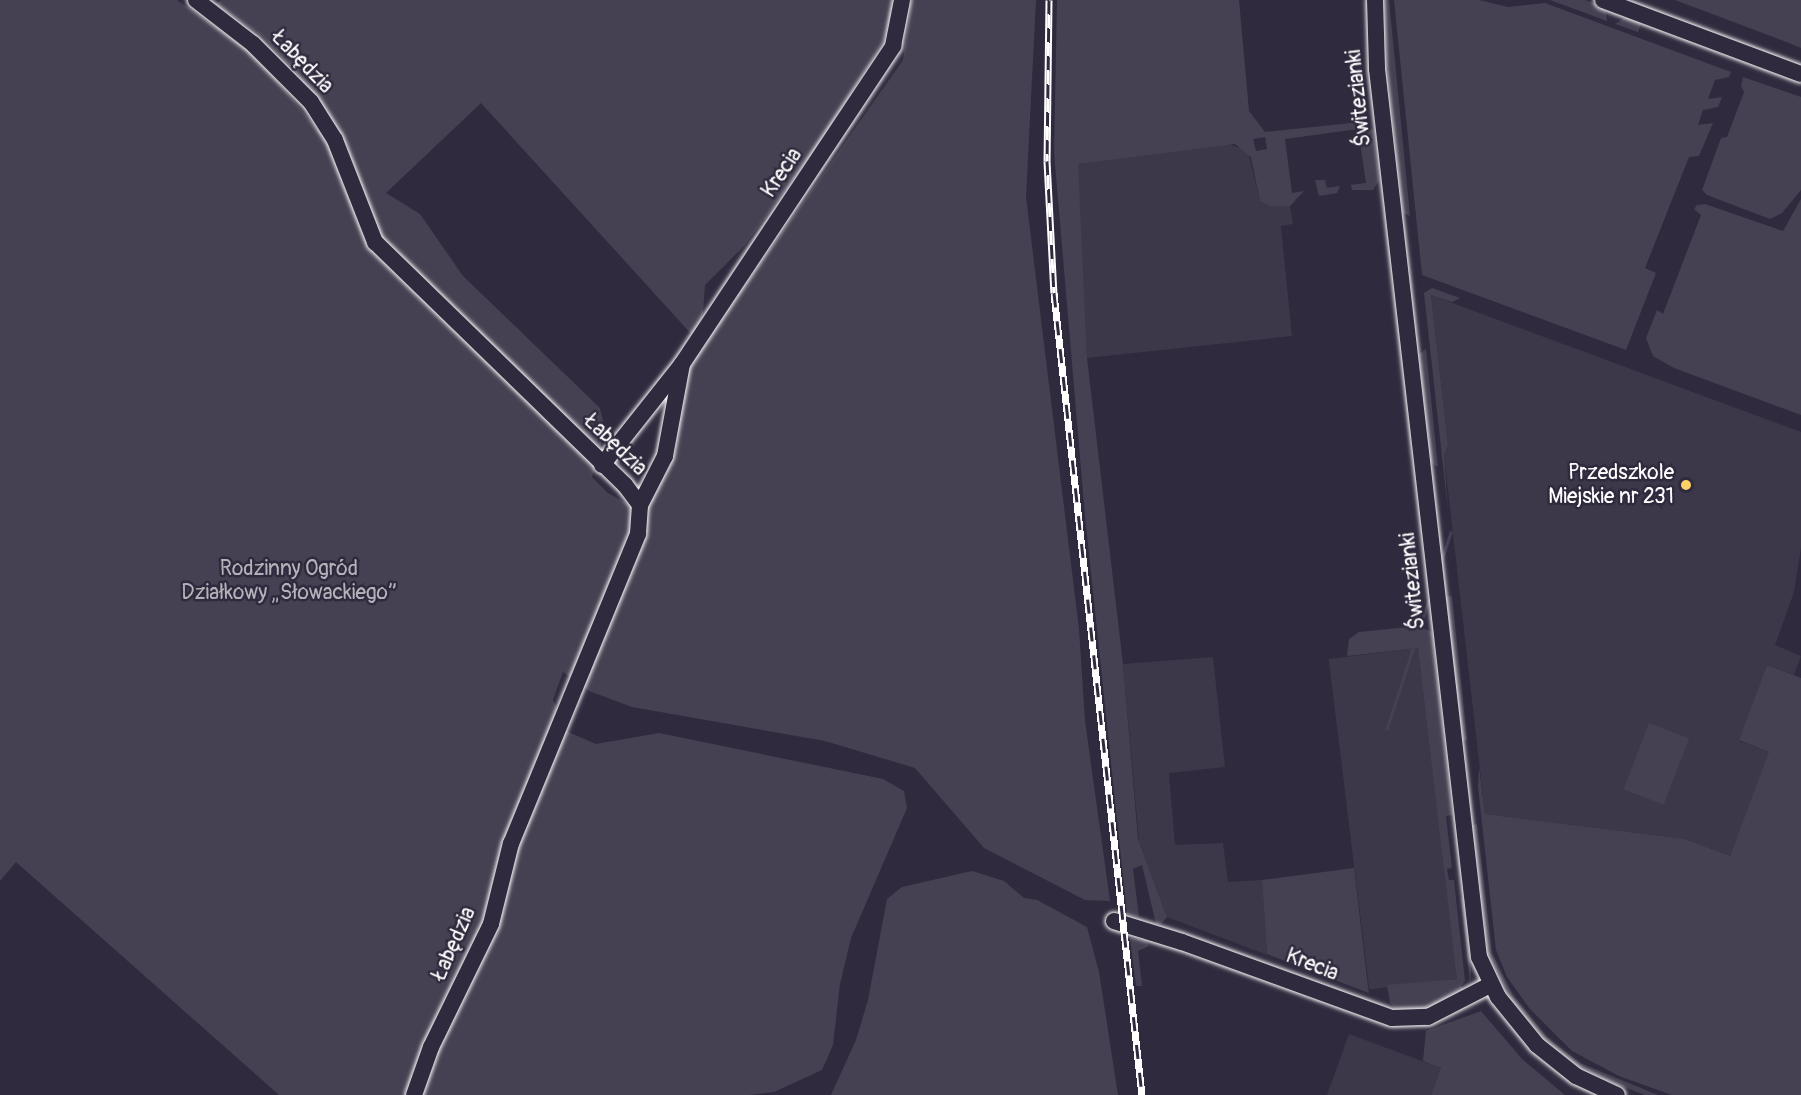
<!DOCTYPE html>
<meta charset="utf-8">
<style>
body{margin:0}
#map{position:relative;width:1801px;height:1095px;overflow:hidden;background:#2f2a3d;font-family:Pangolin,sans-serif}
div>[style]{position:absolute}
.built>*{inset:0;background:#3c3749;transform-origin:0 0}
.green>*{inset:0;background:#464152;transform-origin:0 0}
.roads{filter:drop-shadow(0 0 2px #fff) drop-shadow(0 0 2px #fff)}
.minor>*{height:16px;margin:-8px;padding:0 8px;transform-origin:8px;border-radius:8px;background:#2f2a3d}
.rail>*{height:7px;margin-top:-3.5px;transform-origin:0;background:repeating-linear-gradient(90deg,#2f2a3d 0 14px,#fff 0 28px);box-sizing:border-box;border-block:2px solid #fff}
.dots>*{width:16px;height:16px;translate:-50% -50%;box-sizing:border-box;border:3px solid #2f2a3d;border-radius:50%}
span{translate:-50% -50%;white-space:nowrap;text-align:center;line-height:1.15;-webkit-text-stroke:5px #2f2a3d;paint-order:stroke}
.street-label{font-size:21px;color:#fff}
.poi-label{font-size:21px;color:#fff}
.right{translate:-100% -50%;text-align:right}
.park-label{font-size:21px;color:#b5b3ba}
</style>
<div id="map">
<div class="built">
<i style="clip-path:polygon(1225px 143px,1248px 151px,1260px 201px,1270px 206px,1290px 206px,1293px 224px,1281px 226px,1292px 336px,1087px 358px,1077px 164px)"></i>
<i style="clip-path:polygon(1431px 295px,1801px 432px,1801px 548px,1794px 592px,1775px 645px,1801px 656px,1794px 675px,1767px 665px,1739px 741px,1770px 752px,1730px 856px,1685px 839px,1485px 814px,1444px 455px,1448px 445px)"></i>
<i style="left:1418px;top:648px;width:333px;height:90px;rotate:83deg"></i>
<i style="clip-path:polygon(1213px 657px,1225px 767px,1169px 773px,1175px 845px,1223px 843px,1228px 882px,1262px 880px,1267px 955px,1167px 917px,1139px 841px,1123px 664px)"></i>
<i style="clip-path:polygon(1349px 1034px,1441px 1068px,1431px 1095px,1327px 1095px)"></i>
</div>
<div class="green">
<i style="clip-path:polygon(0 0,177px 0,255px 55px,324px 137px,347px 149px,340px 132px,295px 71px,263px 37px,216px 4px,221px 0,892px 0,893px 12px,884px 40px,816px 148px,745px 245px,705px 285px,703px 313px,694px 337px,481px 103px,386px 193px,420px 214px,463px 276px,600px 408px,605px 430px,592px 477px,608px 493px,628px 504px,652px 498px,675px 453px,687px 368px,903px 60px,912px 0,1036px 0,1026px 197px,1079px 629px,1085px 721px,1110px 901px,1085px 900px,984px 848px,915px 768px,825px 741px,632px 707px,589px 691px,563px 672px,553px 700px,568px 732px,596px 744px,659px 733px,883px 779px,904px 791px,907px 808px,851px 938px,840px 984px,833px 1045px,822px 1070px,774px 1092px,750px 1095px,279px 1095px,16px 862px,0 881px)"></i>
<i style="clip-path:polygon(evenodd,1057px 0,1239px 0,1249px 111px,1265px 132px,1361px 122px,1373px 130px,1379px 181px,1373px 190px,1352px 190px,1351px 185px,1366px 183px,1358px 129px,1285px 139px,1292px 193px,1304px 191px,1290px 206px,1270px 206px,1260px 201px,1251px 157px,1235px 144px,1078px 164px,1087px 358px,1123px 664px,1138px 839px,1167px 917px,1161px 924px,1156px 924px,1142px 865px,1133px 869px,1139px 917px,1127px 914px,1085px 516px,1054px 152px,1057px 0,1265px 137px,1267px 149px,1256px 151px,1253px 139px,1265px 137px)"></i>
<i style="clip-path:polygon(1385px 0,1389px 0,1410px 216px,1403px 213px,1387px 64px)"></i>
<i style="clip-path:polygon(1394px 0,1479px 0,1508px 7px,1545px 3px,1731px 72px,1729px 77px,1715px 80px,1708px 99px,1722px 97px,1718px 107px,1703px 110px,1698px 125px,1713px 123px,1699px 156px,1689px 157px,1645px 268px,1656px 273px,1626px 350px,1422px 275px)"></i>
<i style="clip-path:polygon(1550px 0,1585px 0,1600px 5px,1606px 13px,1607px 21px)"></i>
<i style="clip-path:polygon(1675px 0,1801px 0,1801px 48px,1789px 43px)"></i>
<i style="clip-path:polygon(1626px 17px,1642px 21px,1638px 32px,1615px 24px)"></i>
<i style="clip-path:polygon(1743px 77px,1801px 97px,1801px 190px,1782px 213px,1770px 219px,1707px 195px,1702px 190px,1721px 138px,1727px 137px,1744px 92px,1741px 86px)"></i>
<i style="clip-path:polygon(1315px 180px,1325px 180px,1327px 188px,1340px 186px,1337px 193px,1319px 196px)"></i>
<i style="clip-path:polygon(1801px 199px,1801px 415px,1674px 368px,1653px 356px,1646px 338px,1657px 310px,1663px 314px,1701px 215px,1694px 209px,1697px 205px,1705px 204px,1783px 231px)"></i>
<i style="clip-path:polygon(1432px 288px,1460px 298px,1452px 302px,1431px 295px,1448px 445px,1444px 455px,1448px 511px,1424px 293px)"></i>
<i style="clip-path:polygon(1426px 349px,1438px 467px,1431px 463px,1419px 354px)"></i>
<i style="left:1450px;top:531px;width:3px;height:209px;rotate:18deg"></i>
<i style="left:1452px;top:596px;width:145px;height:6px;rotate:84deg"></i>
<i style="clip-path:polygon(1418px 626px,1432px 632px,1452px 815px,1446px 816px,1452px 868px,1447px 869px,1449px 880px,1454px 880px,1465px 981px,1461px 986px,1464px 990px,1430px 1008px,1397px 1011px,1390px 1003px,1387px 985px,1457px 979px,1418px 648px,1347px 656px,1349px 639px,1359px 632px)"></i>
<i style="clip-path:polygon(1767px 665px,1801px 678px,1801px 1095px,1672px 1095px,1619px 1076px,1572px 1051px,1530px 1009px,1507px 977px,1496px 950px,1478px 787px,1479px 767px,1485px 814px,1685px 839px,1730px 856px,1769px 752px,1739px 740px)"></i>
<i style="left:1649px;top:723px;width:43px;height:71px;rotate:21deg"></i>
<i style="clip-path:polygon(1477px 824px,1492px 953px,1513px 995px,1547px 1037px,1580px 1063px,1658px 1095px,1645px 1095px,1616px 1084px,1578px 1066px,1544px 1038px,1511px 999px,1488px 953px,1473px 825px)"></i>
<i style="clip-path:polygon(1354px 868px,1368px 987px,1369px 993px,1267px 954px,1262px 880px)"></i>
<i style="clip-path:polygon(972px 871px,1004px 881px,1024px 898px,1037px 900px,1087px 927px,1099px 972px,1118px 1095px,831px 1095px,856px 1040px,868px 1000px,887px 899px,902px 887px)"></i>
<i style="clip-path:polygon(1463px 898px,1471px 971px,1470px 983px,1461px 899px)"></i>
<i style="clip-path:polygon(1130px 938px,1146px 941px,1149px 946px,1138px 951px,1142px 986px,1136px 986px)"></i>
<i style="clip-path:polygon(1481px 1011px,1522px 1059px,1565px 1095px,1431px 1095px,1441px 1068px,1423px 1061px,1426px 1031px)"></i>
</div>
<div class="roads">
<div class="minor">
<i style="left:196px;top:0;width:72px;rotate:37.7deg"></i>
<i style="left:253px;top:44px;width:82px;rotate:45deg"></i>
<i style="left:311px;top:102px;width:45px;rotate:57.7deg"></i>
<i style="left:335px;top:140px;width:110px;rotate:68.6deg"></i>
<i style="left:375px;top:242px;width:349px;rotate:44.2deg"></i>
<i style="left:625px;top:485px;width:25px;rotate:53deg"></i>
<i style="left:640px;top:505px;width:29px;rotate:94deg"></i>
<i style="left:638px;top:534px;width:334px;rotate:112.3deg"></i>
<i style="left:511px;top:843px;width:83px;rotate:103.9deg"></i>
<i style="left:491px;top:924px;width:137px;rotate:116deg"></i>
<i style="left:431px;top:1047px;width:51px;rotate:109.5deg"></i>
<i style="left:1375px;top:0;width:69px;rotate:88.3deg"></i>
<i style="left:1377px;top:69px;width:894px;rotate:83.45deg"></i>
<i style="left:1479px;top:957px;width:44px;rotate:64.6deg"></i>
<i style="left:1498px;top:997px;width:62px;rotate:50.9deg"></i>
<i style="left:1537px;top:1045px;width:50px;rotate:38.5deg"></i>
<i style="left:1576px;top:1076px;width:45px;rotate:24.9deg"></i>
<i style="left:1603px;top:0;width:211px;rotate:20.5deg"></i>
<i style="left:682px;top:364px;width:382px;rotate:-56.4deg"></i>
<i style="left:893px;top:46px;width:47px;rotate:-78.9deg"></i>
<i style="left:602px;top:465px;width:129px;rotate:-51.6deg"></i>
<i style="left:682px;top:364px;width:94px;rotate:100.5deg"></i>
<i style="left:665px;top:456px;width:55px;rotate:117deg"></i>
<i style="left:1114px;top:921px;width:71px;rotate:17.2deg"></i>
<i style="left:1182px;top:942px;width:223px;rotate:19.9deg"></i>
<i style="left:1392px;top:1018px;width:36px;rotate:-2deg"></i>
<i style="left:1428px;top:1017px;width:70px;rotate:-27.3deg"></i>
</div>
</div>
<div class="rail">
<i style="left:1049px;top:0;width:161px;rotate:90.7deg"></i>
<i style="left:1047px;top:161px;width:132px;rotate:87deg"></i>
<i style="left:1054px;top:293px;width:807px;rotate:83.74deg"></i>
</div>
<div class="dots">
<i style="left:1686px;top:485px;background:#ffd166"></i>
</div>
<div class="street-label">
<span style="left:302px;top:62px;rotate:46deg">Łabędzia</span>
<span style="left:1359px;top:98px;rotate:-96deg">Świtezianki</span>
<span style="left:782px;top:173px;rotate:-56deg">Krecia</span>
<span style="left:615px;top:445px;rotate:44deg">Łabędzia</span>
<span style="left:1413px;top:581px;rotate:-96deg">Świtezianki</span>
<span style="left:454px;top:944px;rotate:-66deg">Łabędzia</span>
<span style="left:1312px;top:965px;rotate:21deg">Krecia</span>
</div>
<div class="poi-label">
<span class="right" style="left:1674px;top:485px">Przedszkole<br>Miejskie nr 231</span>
</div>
<div class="park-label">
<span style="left:289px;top:581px">Rodzinny Ogród<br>Działkowy „Słowackiego”</span>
</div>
</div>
